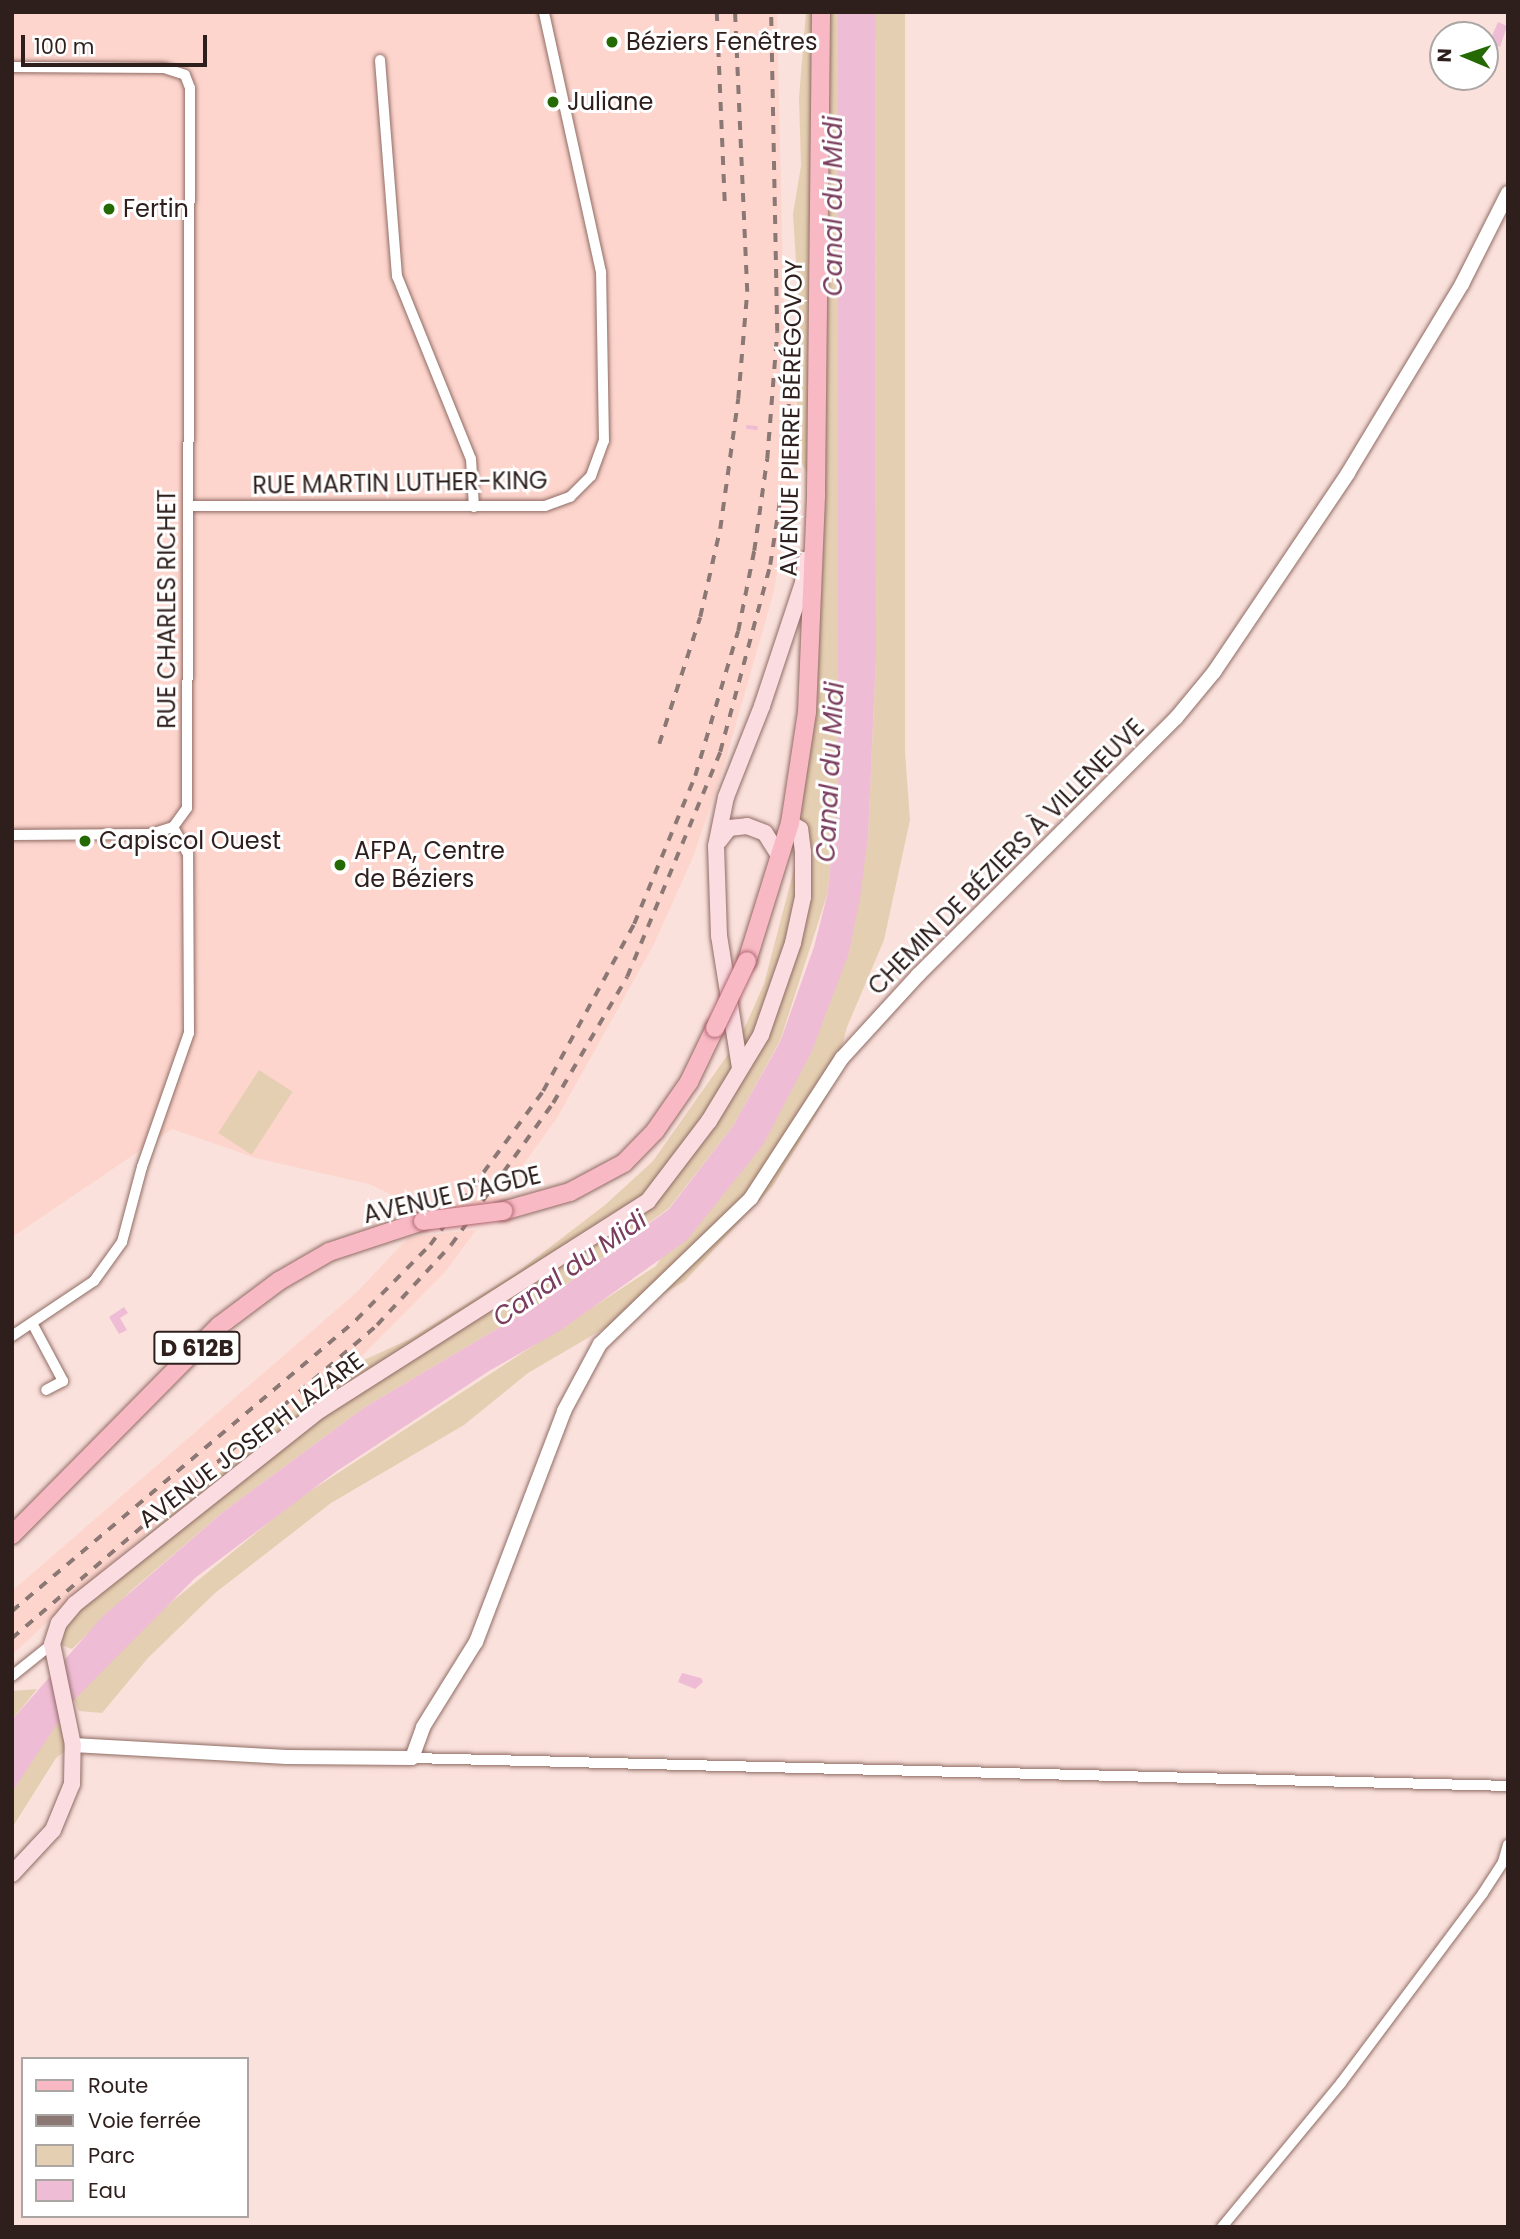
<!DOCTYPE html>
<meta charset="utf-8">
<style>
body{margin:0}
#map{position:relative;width:1520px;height:2239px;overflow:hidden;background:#fae1dc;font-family:Poppins,sans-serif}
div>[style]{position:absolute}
.built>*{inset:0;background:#fdd5cd}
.green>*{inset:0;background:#e5cfb2;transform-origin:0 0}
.water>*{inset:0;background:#eebcd4}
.stream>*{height:3.5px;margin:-1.75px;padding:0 1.75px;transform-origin:1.75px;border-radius:1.75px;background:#eebcd4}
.roads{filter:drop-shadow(0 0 2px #906c64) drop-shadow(0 0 2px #906c64)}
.minor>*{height:10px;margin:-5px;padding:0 5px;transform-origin:5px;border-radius:5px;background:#fff}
.tertiary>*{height:14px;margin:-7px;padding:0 7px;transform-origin:7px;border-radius:7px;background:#fff}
.secondary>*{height:16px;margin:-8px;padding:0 8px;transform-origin:8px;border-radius:8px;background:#fbdce1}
.primary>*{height:18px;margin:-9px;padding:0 9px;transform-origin:9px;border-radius:9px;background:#f8b9c4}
.rail>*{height:3.5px;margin-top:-1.75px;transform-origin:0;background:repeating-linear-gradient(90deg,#8b7874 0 9px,transparent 0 18px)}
.bridges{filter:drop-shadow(0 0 2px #ae656f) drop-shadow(0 0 2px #ae656f)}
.primary-bridge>*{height:18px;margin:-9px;padding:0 9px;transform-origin:9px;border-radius:9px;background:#f8b9c4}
.dots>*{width:19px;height:19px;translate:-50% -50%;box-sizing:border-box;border:4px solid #fff;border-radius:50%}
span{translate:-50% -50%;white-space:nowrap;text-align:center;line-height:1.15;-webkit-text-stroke:6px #fff;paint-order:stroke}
.shield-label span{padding:2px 5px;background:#fff;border:2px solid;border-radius:5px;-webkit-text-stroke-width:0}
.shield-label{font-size:23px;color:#2e1f1c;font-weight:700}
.poi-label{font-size:24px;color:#2e1f1c}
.left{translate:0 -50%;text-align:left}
.street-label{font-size:24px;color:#2e1f1c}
.water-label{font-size:26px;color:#7a3d5d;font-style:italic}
.frame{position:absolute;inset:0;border:14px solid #2e1f1c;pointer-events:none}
.legend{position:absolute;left:21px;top:2057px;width:228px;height:161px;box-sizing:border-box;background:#fff;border:2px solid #aba5a4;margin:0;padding:9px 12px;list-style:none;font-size:21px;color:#2e1f1c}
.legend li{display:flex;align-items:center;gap:14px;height:35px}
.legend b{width:35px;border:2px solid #aba5a4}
.north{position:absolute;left:1429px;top:21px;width:70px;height:70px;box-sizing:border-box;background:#fff;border:2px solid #aba5a4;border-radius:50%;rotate:272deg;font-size:19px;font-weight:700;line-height:28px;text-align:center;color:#2e1f1c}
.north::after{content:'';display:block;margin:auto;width:24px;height:32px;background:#246901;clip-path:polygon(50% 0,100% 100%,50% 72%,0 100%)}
.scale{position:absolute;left:21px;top:35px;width:186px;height:32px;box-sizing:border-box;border:4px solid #2e1f1c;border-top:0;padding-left:9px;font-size:21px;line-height:24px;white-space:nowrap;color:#2e1f1c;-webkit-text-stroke:5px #fff;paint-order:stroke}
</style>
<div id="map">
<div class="built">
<i style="clip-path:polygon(12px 12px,777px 12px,784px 322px,800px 324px,789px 501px,774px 591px,723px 769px,693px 857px,654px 944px,557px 1118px,493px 1206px,428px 1212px,369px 1184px,256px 1158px,172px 1129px,12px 1237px)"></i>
<i style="clip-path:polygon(476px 1230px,445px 1272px,353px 1365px,298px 1405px,101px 1572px,12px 1655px,12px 1591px,357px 1292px,409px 1237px)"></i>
</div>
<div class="green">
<i style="clip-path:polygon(806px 12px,838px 12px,838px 780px,828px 892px,780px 1041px,733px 1126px,669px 1208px,544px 1301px,365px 1407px,223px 1512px,132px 1590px,72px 1649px,59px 1644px,64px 1607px,298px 1405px,353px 1365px,410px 1339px,515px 1274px,605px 1205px,653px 1161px,741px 1036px,764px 984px,797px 858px,816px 493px,800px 459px,796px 416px,800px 324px,793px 214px,801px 166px,799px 98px)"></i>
<i style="clip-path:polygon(875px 12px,905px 12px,905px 752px,910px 820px,884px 940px,847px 1027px,831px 1090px,773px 1186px,685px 1281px,528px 1373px,464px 1425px,331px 1503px,215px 1593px,148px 1658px,102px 1713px,79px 1711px,74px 1699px,158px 1613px,295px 1501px,656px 1266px,849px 953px,868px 837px,876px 656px)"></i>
<i style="left:259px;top:1070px;width:40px;height:75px;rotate:33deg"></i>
<i style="clip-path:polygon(37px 1689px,21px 1709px,12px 1720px,12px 1691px)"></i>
<i style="clip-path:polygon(59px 1719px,73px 1745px,56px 1758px,12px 1828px,12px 1792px)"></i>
</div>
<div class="water">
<i style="clip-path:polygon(838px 12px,875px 12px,876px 656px,868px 837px,860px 898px,849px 953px,812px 1051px,763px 1145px,687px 1240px,561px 1330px,489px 1371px,337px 1471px,195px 1578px,71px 1703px,12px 1792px,12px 1720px,102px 1617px,223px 1512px,365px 1407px,544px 1301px,669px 1209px,733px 1126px,780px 1042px,814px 947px,828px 892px,838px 780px)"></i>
<i style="clip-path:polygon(1498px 22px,1507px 26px,1500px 47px,1489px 43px)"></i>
<i style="clip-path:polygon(124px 1307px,128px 1313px,120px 1318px,127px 1330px,119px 1334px,109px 1317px)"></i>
<i style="clip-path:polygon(682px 1673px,701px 1678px,703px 1682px,695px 1689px,678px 1682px)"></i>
</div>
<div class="stream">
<i style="left:748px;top:427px;width:8px;rotate:7deg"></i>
</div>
<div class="roads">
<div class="minor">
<i style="left:380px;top:60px;width:217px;rotate:85.5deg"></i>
<i style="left:397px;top:276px;width:197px;rotate:68deg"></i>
<i style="left:471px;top:459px;width:48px;rotate:86.4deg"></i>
<i style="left:12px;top:67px;width:152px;rotate:0.4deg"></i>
<i style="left:164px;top:68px;width:22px;rotate:18deg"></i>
<i style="left:185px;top:75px;width:14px;rotate:69deg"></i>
<i style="left:190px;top:88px;width:720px;rotate:90.24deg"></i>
<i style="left:187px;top:808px;width:24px;rotate:126deg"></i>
<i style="left:173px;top:827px;width:23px;rotate:162deg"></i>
<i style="left:151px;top:834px;width:139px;rotate:179.6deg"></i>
<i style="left:189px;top:506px;width:356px"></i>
<i style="left:545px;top:506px;width:27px;rotate:-20deg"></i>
<i style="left:570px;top:497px;width:30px;rotate:-45deg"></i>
<i style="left:591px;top:476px;width:37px;rotate:-70deg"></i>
<i style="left:604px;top:441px;width:169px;rotate:-91deg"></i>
<i style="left:601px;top:272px;width:266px;rotate:-102.4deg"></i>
<i style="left:32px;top:1323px;width:66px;rotate:61.9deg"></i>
<i style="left:63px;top:1381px;width:19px;rotate:152deg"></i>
<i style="left:12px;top:1336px;width:99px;rotate:-33.9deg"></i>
<i style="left:94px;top:1281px;width:48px;rotate:-54.3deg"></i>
<i style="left:122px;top:1242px;width:78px;rotate:-75.1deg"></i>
<i style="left:142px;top:1167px;width:142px;rotate:-70.7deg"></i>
<i style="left:189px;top:1033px;width:179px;rotate:-90.3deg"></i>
<i style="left:188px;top:854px;width:31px;rotate:-119deg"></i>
<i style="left:12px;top:1676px;width:51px;rotate:-38.7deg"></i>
<i style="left:412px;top:1758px;width:1096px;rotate:1.46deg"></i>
<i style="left:1222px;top:2227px;width:187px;rotate:-50.4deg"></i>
<i style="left:1341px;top:2083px;width:237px;rotate:-53.2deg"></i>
<i style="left:1483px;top:1893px;width:37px;rotate:-57deg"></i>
<i style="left:1503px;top:1862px;width:18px;rotate:-74deg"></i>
</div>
<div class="tertiary">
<i style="left:73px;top:1745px;width:214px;rotate:3.2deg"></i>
<i style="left:287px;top:1757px;width:125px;rotate:0.5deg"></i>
<i style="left:412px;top:1758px;width:33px;rotate:-70deg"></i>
<i style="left:423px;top:1727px;width:100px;rotate:-58.1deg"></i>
<i style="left:476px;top:1642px;width:247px;rotate:-69.1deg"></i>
<i style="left:564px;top:1411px;width:76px;rotate:-61.8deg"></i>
<i style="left:600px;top:1344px;width:210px;rotate:-44deg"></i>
<i style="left:751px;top:1198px;width:167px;rotate:-57deg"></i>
<i style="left:842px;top:1058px;width:113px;rotate:-47.5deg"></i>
<i style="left:918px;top:975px;width:364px;rotate:-44.9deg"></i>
<i style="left:1176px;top:718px;width:60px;rotate:-50.4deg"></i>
<i style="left:1214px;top:672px;width:240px;rotate:-56deg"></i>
<i style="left:1348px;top:473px;width:221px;rotate:-58.9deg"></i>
<i style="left:1462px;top:284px;width:102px;rotate:-63.2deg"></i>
</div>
<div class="secondary">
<i style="left:719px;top:841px;width:16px;rotate:-52deg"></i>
<i style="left:729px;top:828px;width:18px;rotate:-6deg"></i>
<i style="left:747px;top:826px;width:19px;rotate:21deg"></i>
<i style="left:765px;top:833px;width:28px;rotate:58deg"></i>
<i style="left:740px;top:1068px;width:134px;rotate:-99deg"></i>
<i style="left:719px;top:936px;width:90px;rotate:-91.9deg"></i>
<i style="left:716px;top:846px;width:50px;rotate:-78.5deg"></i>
<i style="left:726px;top:797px;width:98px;rotate:-68.4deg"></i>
<i style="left:762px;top:706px;width:130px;rotate:-71.6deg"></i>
<i style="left:803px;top:583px;width:24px;rotate:-81deg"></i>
<i style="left:12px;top:1874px;width:60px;rotate:-47deg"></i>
<i style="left:53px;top:1830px;width:50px;rotate:-67.6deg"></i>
<i style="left:72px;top:1784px;width:39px;rotate:-89deg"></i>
<i style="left:73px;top:1745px;width:103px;rotate:-101.7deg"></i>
<i style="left:52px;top:1644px;width:22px;rotate:-72deg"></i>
<i style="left:59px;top:1623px;width:25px;rotate:-50deg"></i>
<i style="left:75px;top:1604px;width:313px;rotate:-38.4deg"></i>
<i style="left:320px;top:1410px;width:389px;rotate:-32.5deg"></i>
<i style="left:648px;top:1201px;width:101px;rotate:-52.7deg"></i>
<i style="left:709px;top:1121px;width:100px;rotate:-58.8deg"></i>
<i style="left:761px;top:1035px;width:97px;rotate:-70.8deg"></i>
<i style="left:793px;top:943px;width:47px;rotate:-77.7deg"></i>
<i style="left:803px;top:897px;width:45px;rotate:-90deg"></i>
<i style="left:803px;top:852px;width:23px;rotate:-97deg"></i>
<i style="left:800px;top:829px;width:12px;rotate:-149deg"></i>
</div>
<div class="primary">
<i style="left:747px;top:961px;width:145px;rotate:-72.7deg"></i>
<i style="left:790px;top:823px;width:112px;rotate:-81.3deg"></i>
<i style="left:807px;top:712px;width:219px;rotate:-87.6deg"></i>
<i style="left:816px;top:493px;width:481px;rotate:-89.4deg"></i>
<i style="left:503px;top:1211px;width:70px;rotate:-15.8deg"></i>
<i style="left:570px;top:1192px;width:61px;rotate:-28.2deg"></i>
<i style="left:624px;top:1163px;width:45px;rotate:-45.9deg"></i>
<i style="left:655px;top:1131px;width:60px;rotate:-55.2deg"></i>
<i style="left:689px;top:1082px;width:60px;rotate:-64.3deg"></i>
<i style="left:12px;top:1535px;width:294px;rotate:-45.3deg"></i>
<i style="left:219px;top:1326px;width:75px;rotate:-36.9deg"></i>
<i style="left:279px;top:1281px;width:58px;rotate:-30.1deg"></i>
<i style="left:329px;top:1252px;width:99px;rotate:-18.3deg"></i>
</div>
</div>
<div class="rail">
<i style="left:717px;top:12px;width:192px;rotate:87.6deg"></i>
<i style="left:659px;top:744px;width:133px;rotate:-72.1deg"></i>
<i style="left:700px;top:617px;width:90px;rotate:-77.2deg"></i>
<i style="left:720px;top:529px;width:131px;rotate:-82.1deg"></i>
<i style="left:738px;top:399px;width:107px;rotate:-85.2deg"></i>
<i style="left:747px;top:292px;width:280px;rotate:-92.5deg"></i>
<i style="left:12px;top:1611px;width:451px;rotate:-40.2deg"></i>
<i style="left:356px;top:1320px;width:105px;rotate:-45.4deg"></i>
<i style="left:430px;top:1245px;width:191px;rotate:-53.7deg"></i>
<i style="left:543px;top:1091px;width:190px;rotate:-61.4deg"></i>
<i style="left:634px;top:924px;width:160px;rotate:-67.6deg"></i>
<i style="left:695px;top:776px;width:151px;rotate:-73.5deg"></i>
<i style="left:738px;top:631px;width:82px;rotate:-78.7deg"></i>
<i style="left:754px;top:551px;width:93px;rotate:-82deg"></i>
<i style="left:767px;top:459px;width:127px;rotate:-85.5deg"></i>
<i style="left:777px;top:332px;width:320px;rotate:-91.1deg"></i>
<i style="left:12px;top:1638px;width:481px;rotate:-40.6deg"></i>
<i style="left:377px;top:1325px;width:109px;rotate:-47.2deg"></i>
<i style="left:451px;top:1245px;width:175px;rotate:-54.3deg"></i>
<i style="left:553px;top:1103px;width:146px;rotate:-59.6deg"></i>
<i style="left:627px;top:977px;width:243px;rotate:-67.5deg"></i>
<i style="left:720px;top:752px;width:194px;rotate:-75deg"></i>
<i style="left:770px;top:565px;width:99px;rotate:-81.3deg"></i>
<i style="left:785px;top:467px;width:127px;rotate:-86.8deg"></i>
</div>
<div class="bridges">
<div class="primary-bridge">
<i style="left:715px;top:1028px;width:74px;rotate:-64.5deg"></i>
<i style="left:423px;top:1221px;width:81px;rotate:-7.1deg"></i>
</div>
</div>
<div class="dots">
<i style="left:612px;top:42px;background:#246901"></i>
<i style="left:553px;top:102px;background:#246901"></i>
<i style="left:109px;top:209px;background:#246901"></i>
<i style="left:85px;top:841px;background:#246901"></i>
<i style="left:340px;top:865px;background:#246901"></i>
</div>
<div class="shield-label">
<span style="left:197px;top:1348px">D 612B</span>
</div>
<div class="poi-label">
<span class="left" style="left:626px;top:42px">Béziers Fenêtres</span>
<span class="left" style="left:567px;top:102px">Juliane</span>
<span class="left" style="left:123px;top:209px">Fertin</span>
<span class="left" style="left:99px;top:841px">Capiscol Ouest</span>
<span class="left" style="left:354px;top:865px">AFPA, Centre<br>de Béziers</span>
</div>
<div class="street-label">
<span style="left:791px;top:418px;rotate:-89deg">AVENUE PIERRE BÉRÉGOVOY</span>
<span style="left:400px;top:483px;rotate:-1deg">RUE MARTIN LUTHER-KING</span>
<span style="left:167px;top:609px;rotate:-90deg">RUE CHARLES RICHET</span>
<span style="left:1006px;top:857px;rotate:-45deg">CHEMIN DE BÉZIERS À VILLENEUVE</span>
<span style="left:452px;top:1195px;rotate:-13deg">AVENUE D'AGDE</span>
<span style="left:251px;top:1440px;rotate:-37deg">AVENUE JOSEPH LAZARE</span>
</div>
<div class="water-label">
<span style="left:834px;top:206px;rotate:-90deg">Canal du Midi</span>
<span style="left:831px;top:772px;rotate:-87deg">Canal du Midi</span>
<span style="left:570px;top:1269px;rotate:-35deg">Canal du Midi</span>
</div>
<div class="frame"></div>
<ul class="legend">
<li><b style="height:9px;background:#f8b9c4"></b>Route</li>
<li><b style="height:9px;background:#8b7874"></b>Voie ferrée</li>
<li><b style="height:19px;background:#e5cfb2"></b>Parc</li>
<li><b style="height:19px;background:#eebcd4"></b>Eau</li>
</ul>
<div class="north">N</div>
<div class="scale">100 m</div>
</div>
